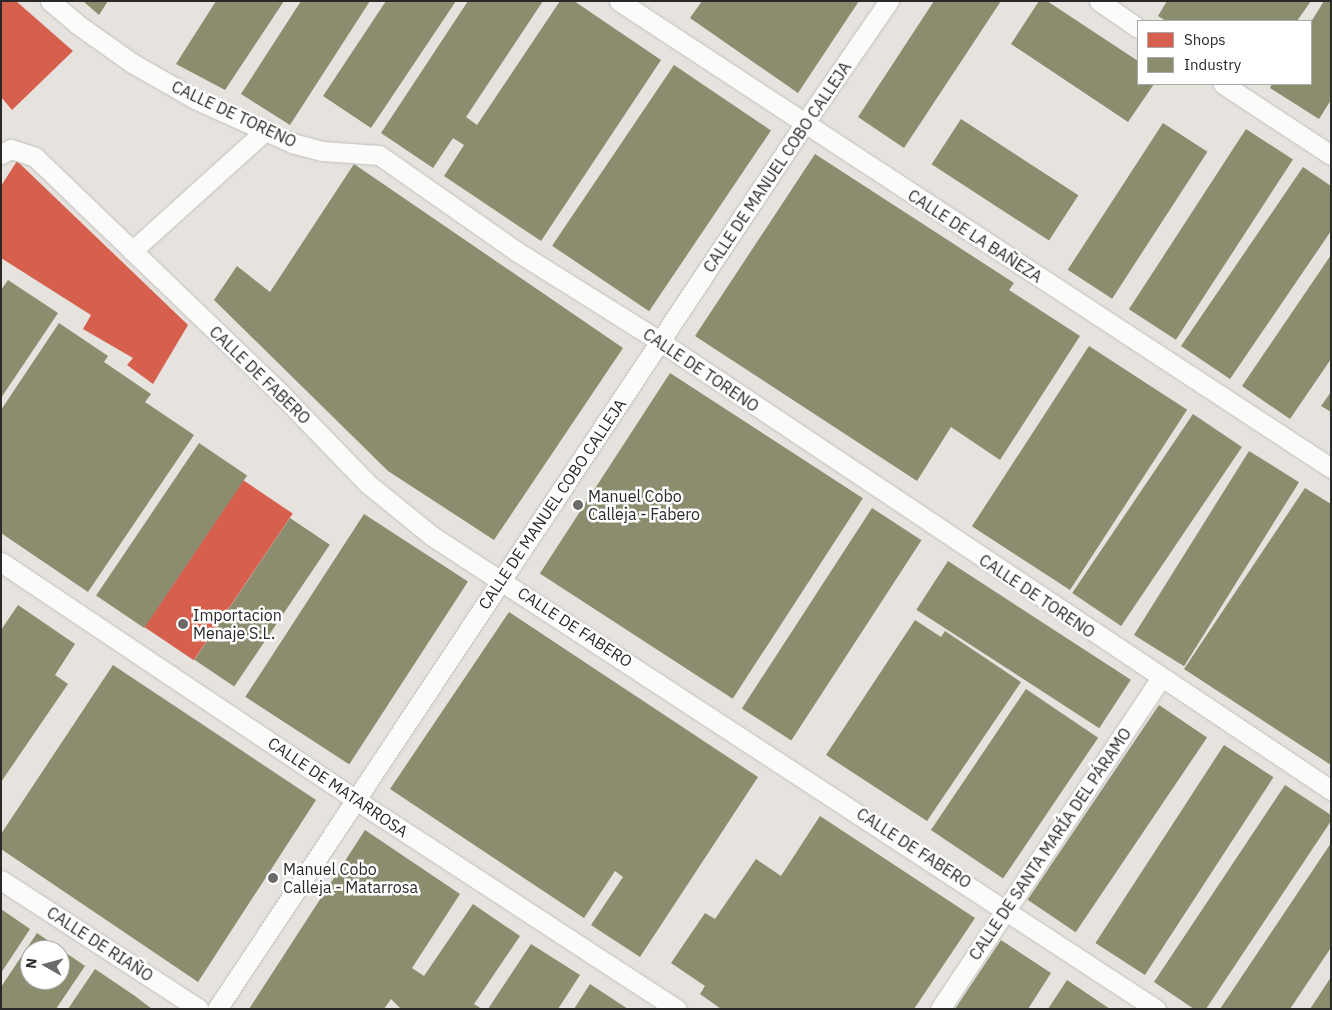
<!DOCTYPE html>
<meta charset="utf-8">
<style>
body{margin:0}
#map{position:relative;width:1332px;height:1010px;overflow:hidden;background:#e6e2de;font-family:"IBM Plex Sans",sans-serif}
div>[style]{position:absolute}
.shops>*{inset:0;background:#d6604d;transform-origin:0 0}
.industry>*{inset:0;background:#8c8c6e;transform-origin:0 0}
.roads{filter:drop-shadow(0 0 1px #c0bfbf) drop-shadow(0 0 1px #c0bfbf)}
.minor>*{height:19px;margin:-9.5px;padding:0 9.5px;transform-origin:9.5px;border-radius:9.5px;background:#fbfbfa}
.dots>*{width:14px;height:14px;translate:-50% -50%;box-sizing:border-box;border:2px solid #fff;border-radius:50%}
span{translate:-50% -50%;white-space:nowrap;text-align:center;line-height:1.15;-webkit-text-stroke:5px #fff;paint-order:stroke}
.street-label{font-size:16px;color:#292929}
.poi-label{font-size:16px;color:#292929}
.left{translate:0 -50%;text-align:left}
.frame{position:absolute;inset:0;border:2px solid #292929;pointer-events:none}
.legend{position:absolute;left:1137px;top:20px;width:175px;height:65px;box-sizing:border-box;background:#fff;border:1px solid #a9a9a9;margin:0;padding:6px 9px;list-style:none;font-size:15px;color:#292929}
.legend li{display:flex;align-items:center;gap:10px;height:25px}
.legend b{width:25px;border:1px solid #a9a9a9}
.north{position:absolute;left:20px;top:940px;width:50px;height:50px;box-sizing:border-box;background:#fff;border:1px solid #a9a9a9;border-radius:50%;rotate:277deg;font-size:14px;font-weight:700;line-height:20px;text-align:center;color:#292929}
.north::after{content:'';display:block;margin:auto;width:18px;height:22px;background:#6b6a68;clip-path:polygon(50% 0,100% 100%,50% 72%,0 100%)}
</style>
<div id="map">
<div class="shops">
<i style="clip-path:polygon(1px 1px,16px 1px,73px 51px,12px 110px,1px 97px)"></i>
<i style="clip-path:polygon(17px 161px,188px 325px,153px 384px,127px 365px,133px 358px,83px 329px,91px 315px,1px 258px,1px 186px)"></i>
<i style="left:243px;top:480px;width:60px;height:177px;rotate:34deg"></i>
</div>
<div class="industry">
<i style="clip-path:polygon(83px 1px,108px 1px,99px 15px)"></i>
<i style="clip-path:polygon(216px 1px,284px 1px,225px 90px,176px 64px)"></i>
<i style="clip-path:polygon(301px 1px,370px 1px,290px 125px,241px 94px)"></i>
<i style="clip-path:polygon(386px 1px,456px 1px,371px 128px,323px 96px)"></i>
<i style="clip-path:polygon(468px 1px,543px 1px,466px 117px,477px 125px,560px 1px,574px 1px,661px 60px,541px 241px,444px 176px,464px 145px,453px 138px,433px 168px,381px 133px)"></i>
<i style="clip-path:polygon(702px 1px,859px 1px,798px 93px,690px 18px)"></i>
<i style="clip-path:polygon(934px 1px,1001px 1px,904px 148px,858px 117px)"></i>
<i style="clip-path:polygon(1039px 1px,1047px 1px,1138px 61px,1138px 84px,1154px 84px,1128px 122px,1011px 44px)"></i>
<i style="clip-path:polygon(1167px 1px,1311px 1px,1297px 21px,1166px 21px,1158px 16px)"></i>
<i style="clip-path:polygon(1324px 1px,1331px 1px,1331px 100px,1319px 119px,1270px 88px,1272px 84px,1311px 84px,1311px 22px)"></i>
<i style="left:674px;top:65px;width:117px;height:218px;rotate:34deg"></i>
<i style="left:961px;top:119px;width:140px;height:54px;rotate:33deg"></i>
<i style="left:1163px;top:123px;width:53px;height:175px;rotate:33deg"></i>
<i style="left:1246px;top:129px;width:56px;height:215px;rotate:33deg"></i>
<i style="clip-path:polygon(815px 154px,1014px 283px,1009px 290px,1080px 336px,1000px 460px,951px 427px,917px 481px,695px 336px)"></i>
<i style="clip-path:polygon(354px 164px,623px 348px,494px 540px,388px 471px,214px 300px,237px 266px,270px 292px)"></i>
<i style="clip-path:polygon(1303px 167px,1331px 186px,1331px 231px,1230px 379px,1181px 346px)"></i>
<i style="clip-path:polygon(1331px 255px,1331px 359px,1290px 419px,1242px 386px)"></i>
<i style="clip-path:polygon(8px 280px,58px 313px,1px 398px,1px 290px)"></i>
<i style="clip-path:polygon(59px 323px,108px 356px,104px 362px,151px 394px,145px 402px,194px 435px,88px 592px,1px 533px,1px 410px)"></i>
<i style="left:1089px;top:346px;width:117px;height:215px;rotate:33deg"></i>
<i style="left:670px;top:373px;width:230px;height:239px;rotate:33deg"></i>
<i style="clip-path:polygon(1331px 392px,1331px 412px,1321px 406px)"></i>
<i style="left:1193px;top:414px;width:59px;height:216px;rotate:34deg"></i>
<i style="left:199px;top:443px;width:58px;height:184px;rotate:34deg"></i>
<i style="left:1249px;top:451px;width:59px;height:217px;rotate:32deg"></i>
<i style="clip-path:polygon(1305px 488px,1331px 504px,1331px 765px,1184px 669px)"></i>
<i style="left:872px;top:508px;width:59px;height:239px;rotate:33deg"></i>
<i style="left:364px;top:514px;width:124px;height:218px;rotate:33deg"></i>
<i style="left:290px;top:518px;width:48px;height:171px;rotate:34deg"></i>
<i style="left:948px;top:561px;width:218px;height:58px;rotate:33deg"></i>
<i style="clip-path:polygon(18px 605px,75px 644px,55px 675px,68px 684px,1px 782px,1px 630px)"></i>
<i style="clip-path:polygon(509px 612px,758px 777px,640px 957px,591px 925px,623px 877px,615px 871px,584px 918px,390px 789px)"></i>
<i style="clip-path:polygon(915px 620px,941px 637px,945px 631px,1021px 682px,927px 821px,826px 755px)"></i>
<i style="clip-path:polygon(113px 665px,316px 800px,198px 982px,1px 849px,1px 834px)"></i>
<i style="left:1026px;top:689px;width:87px;height:170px;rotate:34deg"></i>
<i style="left:1159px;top:705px;width:58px;height:235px;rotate:34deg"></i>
<i style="left:1224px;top:745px;width:59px;height:236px;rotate:33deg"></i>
<i style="clip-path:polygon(1285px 785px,1331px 815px,1331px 821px,1206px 1009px,1194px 1009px,1154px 982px)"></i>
<i style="clip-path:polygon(820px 816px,975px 918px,914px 1009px,721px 1009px,700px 994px,705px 986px,671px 963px,705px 913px,715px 919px,756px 859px,781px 876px)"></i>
<i style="clip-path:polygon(365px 830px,460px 894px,412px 968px,424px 976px,473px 904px,520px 936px,474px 1004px,482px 1009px,401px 1009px,391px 999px,384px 1009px,249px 1009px)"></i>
<i style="clip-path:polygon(1331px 843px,1330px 949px,1290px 1009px,1220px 1009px)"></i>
<i style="clip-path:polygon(1px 909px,30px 929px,1px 973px)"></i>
<i style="clip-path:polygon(evenodd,37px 933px,85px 966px,56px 1009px,1px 1009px,1px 987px,37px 933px,30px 950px,60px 950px,60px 980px,30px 980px,30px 950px)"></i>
<i style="clip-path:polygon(1001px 940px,1051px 973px,1028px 1009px,955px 1009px)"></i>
<i style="clip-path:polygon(531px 944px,580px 975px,558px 1009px,488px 1009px)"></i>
<i style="clip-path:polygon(95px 969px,135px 996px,152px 1009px,68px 1009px)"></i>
<i style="clip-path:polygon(1331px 977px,1331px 1009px,1310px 1009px)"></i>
<i style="clip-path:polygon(1067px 980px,1110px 1009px,1048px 1009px)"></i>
<i style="clip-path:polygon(590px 984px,628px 1009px,574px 1009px)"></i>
</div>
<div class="roads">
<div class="minor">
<i style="left:50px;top:1px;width:35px;rotate:40deg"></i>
<i style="left:77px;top:24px;width:67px;rotate:35.3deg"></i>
<i style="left:132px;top:63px;width:73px;rotate:29.7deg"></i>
<i style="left:195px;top:99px;width:107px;rotate:24.4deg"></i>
<i style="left:292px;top:143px;width:31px;rotate:15deg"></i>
<i style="left:322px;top:151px;width:57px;rotate:4deg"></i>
<i style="left:379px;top:155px;width:167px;rotate:35deg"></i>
<i style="left:516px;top:251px;width:171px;rotate:32.1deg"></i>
<i style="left:661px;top:342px;width:806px;rotate:33.77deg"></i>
<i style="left:619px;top:1px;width:851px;rotate:33.26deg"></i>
<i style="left:1099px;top:1px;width:47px;rotate:34.7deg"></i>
<i style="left:1223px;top:84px;width:129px;rotate:33.3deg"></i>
<i style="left:1px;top:154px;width:11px;rotate:-27deg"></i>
<i style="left:11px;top:149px;width:25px;rotate:18deg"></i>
<i style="left:35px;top:157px;width:343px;rotate:43.9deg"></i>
<i style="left:282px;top:395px;width:124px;rotate:46deg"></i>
<i style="left:368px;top:484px;width:82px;rotate:39.1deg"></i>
<i style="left:432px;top:536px;width:865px;rotate:33.16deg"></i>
<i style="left:132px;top:251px;width:181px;rotate:-42.1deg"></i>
<i style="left:1px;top:562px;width:427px;rotate:33.8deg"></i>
<i style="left:356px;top:800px;width:383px;rotate:33.1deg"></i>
<i style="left:1px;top:880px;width:236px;rotate:33.1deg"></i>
<i style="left:217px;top:1009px;width:1062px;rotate:-56.44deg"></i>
<i style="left:804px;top:124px;width:150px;rotate:-55.4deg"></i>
<i style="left:940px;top:1009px;width:397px;rotate:-56.3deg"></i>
</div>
</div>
<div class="dots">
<i style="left:578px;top:505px;background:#6b6a68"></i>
<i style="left:183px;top:624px;background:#6b6a68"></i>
<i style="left:273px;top:878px;background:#6b6a68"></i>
</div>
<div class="street-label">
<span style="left:234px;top:114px;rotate:25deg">CALLE DE TORENO</span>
<span style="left:777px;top:167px;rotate:-56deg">CALLE DE MANUEL COBO CALLEJA</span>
<span style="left:975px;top:236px;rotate:33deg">CALLE DE LA BAÑEZA</span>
<span style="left:701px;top:370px;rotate:34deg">CALLE DE TORENO</span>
<span style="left:260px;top:375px;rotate:44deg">CALLE DE FABERO</span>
<span style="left:552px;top:504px;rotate:-56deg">CALLE DE MANUEL COBO CALLEJA</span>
<span style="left:1037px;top:596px;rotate:34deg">CALLE DE TORENO</span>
<span style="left:575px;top:627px;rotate:33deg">CALLE DE FABERO</span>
<span style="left:338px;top:787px;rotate:34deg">CALLE DE MATARROSA</span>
<span style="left:1050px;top:844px;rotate:-56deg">CALLE DE SANTA MARÍA DEL PÁRAMO</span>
<span style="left:914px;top:848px;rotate:33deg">CALLE DE FABERO</span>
<span style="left:100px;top:944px;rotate:33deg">CALLE DE RIAÑO</span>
</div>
<div class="poi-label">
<span class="left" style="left:588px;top:505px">Manuel Cobo<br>Calleja - Fabero</span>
<span class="left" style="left:193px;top:624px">Importacion<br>Menaje S.L.</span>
<span class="left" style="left:283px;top:878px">Manuel Cobo<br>Calleja - Matarrosa</span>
</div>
<div class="frame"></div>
<ul class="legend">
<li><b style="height:14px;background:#d6604d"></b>Shops</li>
<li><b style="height:14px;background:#8c8c6e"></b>Industry</li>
</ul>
<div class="north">N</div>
</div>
